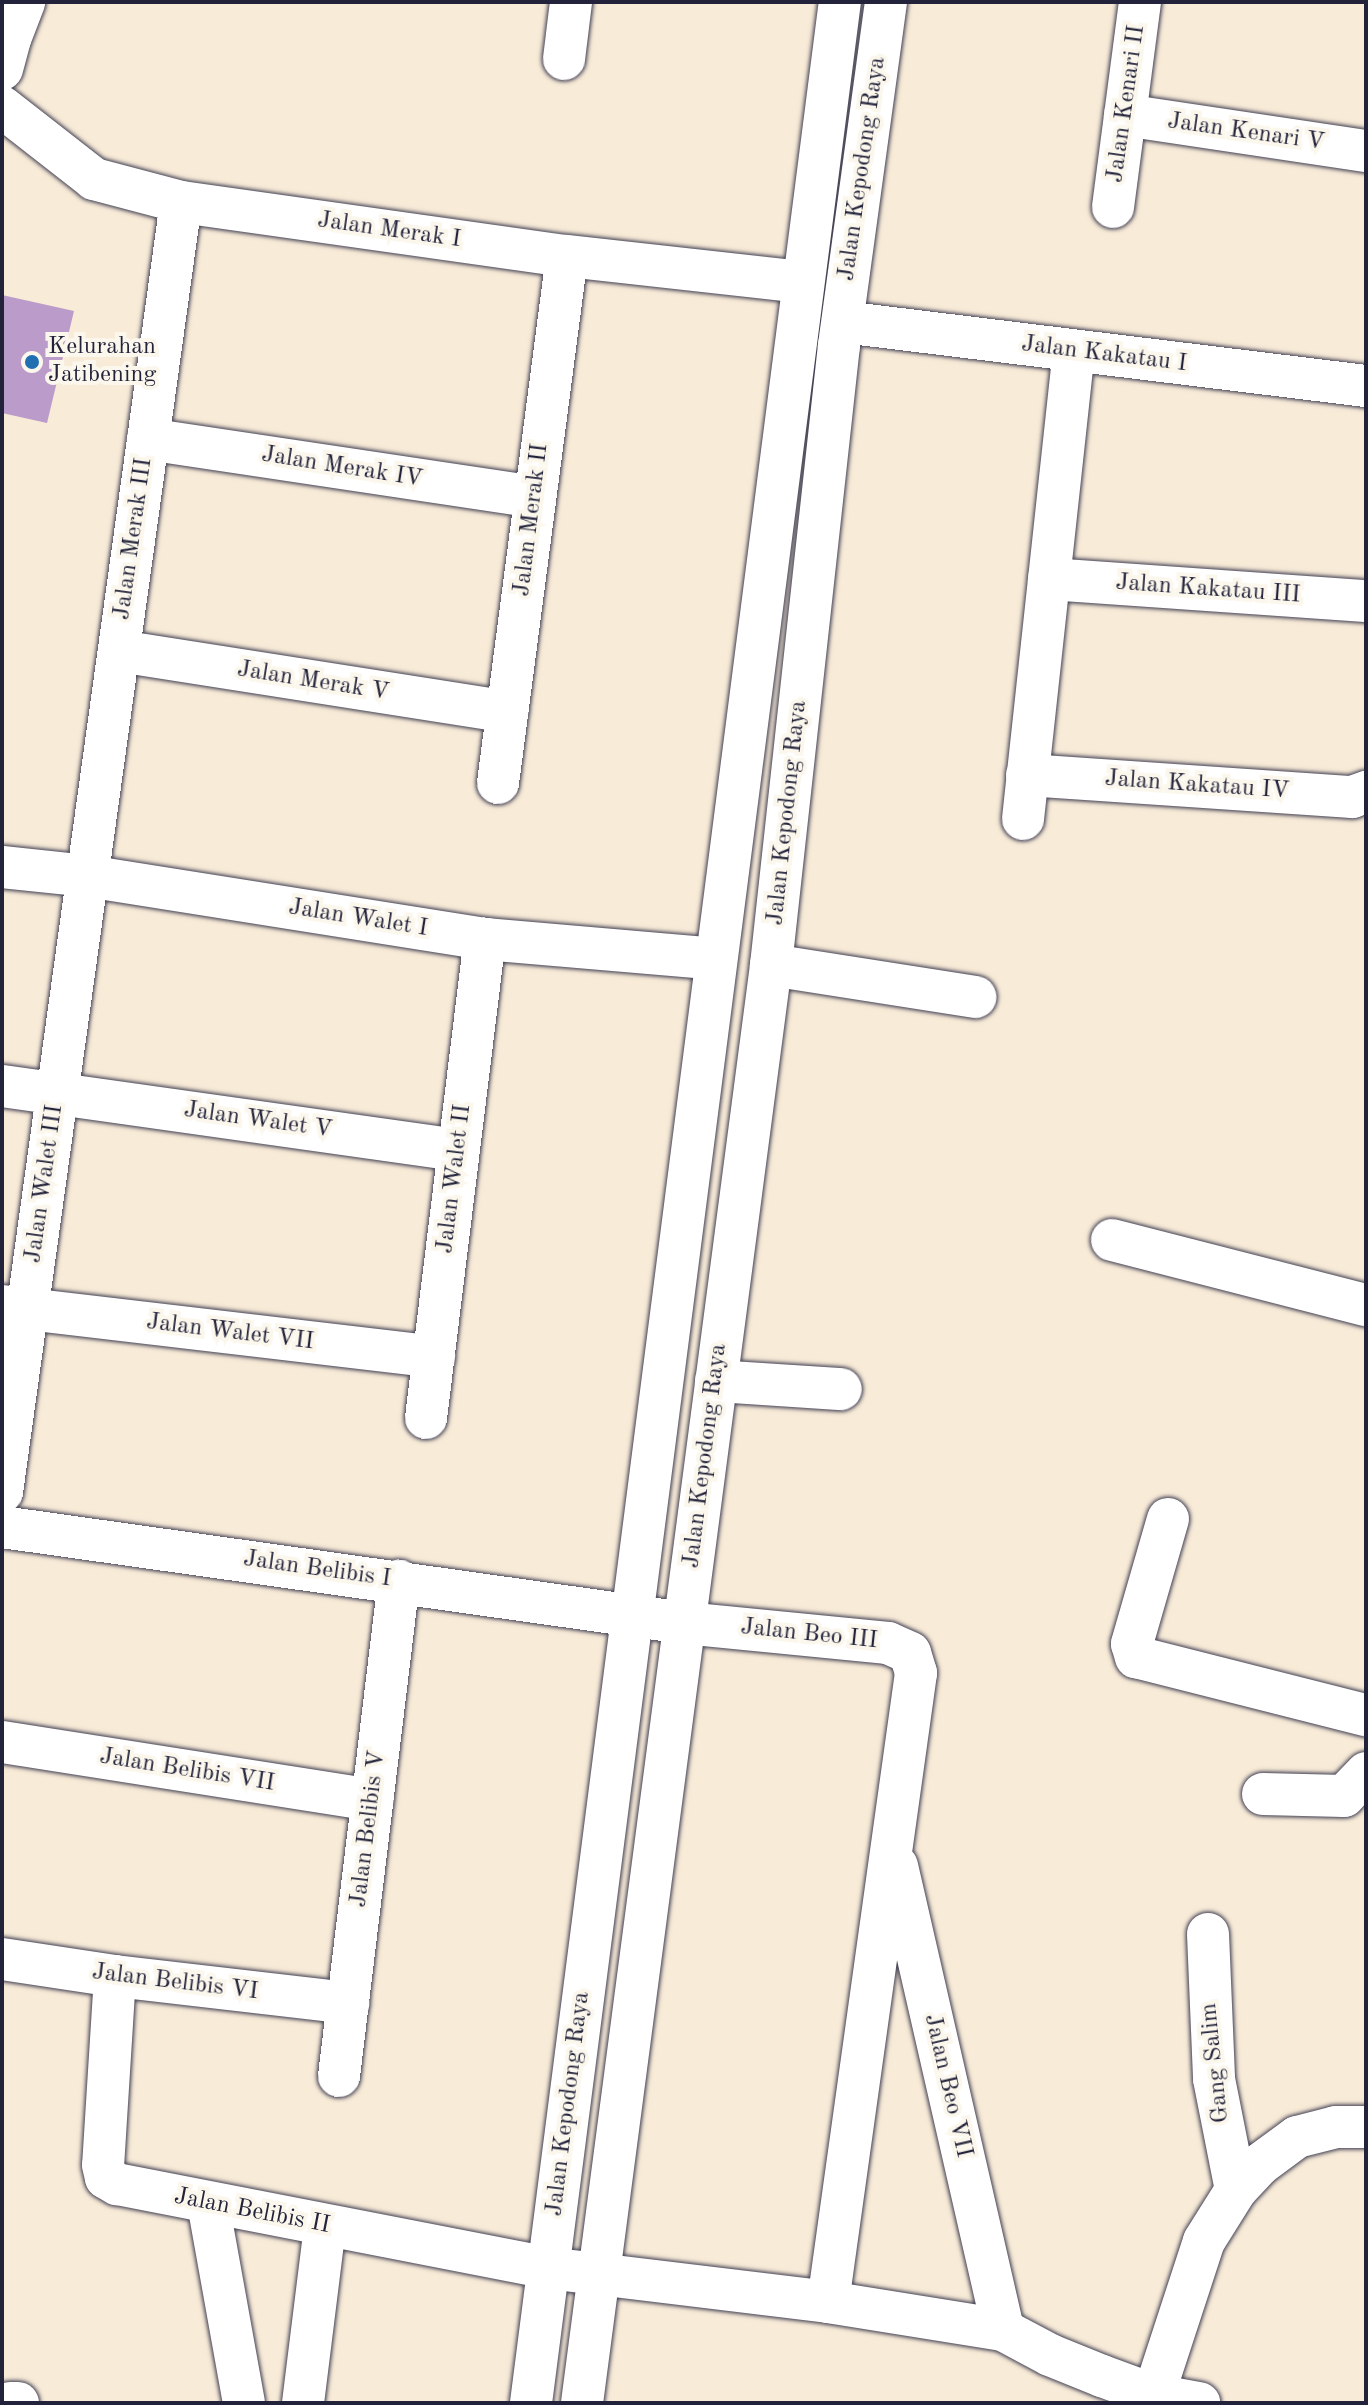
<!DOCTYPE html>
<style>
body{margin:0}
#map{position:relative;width:1368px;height:2405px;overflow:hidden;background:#f8ebd8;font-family:"Old Standard TT",serif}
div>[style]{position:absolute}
.building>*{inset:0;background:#bb9bca}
.roads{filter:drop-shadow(0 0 2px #424053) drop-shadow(0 0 2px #424053)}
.street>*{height:42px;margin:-21px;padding:0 21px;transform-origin:21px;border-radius:21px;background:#fff}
.dots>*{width:22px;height:22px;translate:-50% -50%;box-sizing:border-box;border:4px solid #fbf7ec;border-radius:50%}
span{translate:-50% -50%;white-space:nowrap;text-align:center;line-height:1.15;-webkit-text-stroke:8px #fbf7ec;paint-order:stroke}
.street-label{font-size:24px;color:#22223b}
.poi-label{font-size:24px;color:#22223b}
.left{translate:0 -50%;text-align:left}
.frame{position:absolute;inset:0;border:4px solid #22223b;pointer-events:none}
</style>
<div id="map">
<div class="building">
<i style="clip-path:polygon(2px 295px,74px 311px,47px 423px,2px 413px)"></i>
</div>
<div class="roads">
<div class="street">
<i style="left:2px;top:34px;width:9px;rotate:32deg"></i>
<i style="left:10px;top:39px;width:31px;rotate:105deg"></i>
<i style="left:10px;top:39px;width:40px;rotate:-69deg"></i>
<i style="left:564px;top:59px;width:57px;rotate:-83deg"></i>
<i style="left:2px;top:107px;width:117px;rotate:38deg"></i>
<i style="left:94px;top:179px;width:90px;rotate:14.8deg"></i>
<i style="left:181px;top:202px;width:390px;rotate:8deg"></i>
<i style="left:567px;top:256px;width:237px;rotate:6.3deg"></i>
<i style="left:1125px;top:115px;width:244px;rotate:8.5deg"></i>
<i style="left:1113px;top:207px;width:207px;rotate:-82.5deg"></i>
<i style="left:843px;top:322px;width:527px;rotate:6.98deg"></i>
<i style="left:148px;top:439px;width:391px;rotate:8.5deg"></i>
<i style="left:1049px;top:579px;width:318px;rotate:4deg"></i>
<i style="left:119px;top:651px;width:393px;rotate:8.9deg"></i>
<i style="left:1027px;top:775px;width:326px;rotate:3.9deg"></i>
<i style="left:1352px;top:797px;width:15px;rotate:-20deg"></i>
<i style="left:498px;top:783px;width:531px;rotate:-82.54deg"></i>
<i style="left:1023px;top:819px;width:469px;rotate:-83.8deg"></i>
<i style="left:2px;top:867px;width:85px;rotate:6deg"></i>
<i style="left:87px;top:876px;width:403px;rotate:9deg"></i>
<i style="left:485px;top:939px;width:232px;rotate:4.9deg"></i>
<i style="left:771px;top:965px;width:207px;rotate:8.9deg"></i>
<i style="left:2px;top:1086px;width:461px;rotate:8deg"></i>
<i style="left:1112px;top:1240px;width:262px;rotate:14.4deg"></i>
<i style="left:2px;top:1306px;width:435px;rotate:6.7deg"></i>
<i style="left:716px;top:1381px;width:125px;rotate:3.7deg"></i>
<i style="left:426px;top:1418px;width:483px;rotate:-83deg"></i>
<i style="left:2px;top:1492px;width:1302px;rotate:-82.1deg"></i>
<i style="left:1168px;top:1519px;width:130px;rotate:106.1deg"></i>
<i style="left:1132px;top:1644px;width:14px;rotate:73deg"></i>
<i style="left:1136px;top:1657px;width:237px;rotate:14.2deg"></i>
<i style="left:2px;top:1527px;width:689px;rotate:8.01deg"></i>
<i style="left:684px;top:1623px;width:205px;rotate:5.6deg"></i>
<i style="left:888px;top:1643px;width:24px;rotate:24deg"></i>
<i style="left:910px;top:1653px;width:21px;rotate:73deg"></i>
<i style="left:916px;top:1673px;width:635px;rotate:97.96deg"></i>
<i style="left:2px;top:1742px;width:375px;rotate:8.9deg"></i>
<i style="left:1263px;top:1794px;width:81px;rotate:1.4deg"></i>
<i style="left:1344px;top:1796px;width:32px;rotate:-46deg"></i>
<i style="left:897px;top:1866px;width:476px;rotate:77.1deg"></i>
<i style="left:1208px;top:1934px;width:145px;rotate:87.6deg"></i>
<i style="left:1214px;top:2079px;width:113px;rotate:78.8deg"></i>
<i style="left:2px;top:1959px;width:114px;rotate:8.6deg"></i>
<i style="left:115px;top:1976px;width:235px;rotate:6.6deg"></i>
<i style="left:115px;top:1976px;width:189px;rotate:93.6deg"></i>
<i style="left:103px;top:2165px;width:13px;rotate:77deg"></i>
<i style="left:106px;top:2178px;width:13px;rotate:29deg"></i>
<i style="left:117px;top:2184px;width:439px;rotate:11deg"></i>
<i style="left:548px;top:2268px;width:282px;rotate:6.9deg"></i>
<i style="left:828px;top:2302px;width:177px;rotate:9.1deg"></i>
<i style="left:1003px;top:2330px;width:53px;rotate:28deg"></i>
<i style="left:1050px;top:2355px;width:56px;rotate:22deg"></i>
<i style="left:1102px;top:2376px;width:55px;rotate:20.1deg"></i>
<i style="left:1154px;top:2395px;width:46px;rotate:10.1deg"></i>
<i style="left:339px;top:2076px;width:499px;rotate:-83.1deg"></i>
<i style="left:208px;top:2203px;width:203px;rotate:79.8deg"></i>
<i style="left:10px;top:2403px;width:8px"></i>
<i style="left:303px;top:2403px;width:178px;rotate:-82.9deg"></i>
<i style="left:531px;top:2403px;width:2421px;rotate:-82.67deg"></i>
<i style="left:582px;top:2403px;width:1450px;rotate:-82.51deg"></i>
<i style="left:771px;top:965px;width:624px;rotate:-83.74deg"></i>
<i style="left:839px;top:345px;width:346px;rotate:-82.2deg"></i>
<i style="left:1151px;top:2403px;width:170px;rotate:-71.9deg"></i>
<i style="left:1204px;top:2241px;width:60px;rotate:-57.9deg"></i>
<i style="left:1236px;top:2190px;width:34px;rotate:-47deg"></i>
<i style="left:1259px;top:2165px;width:47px;rotate:-36.4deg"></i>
<i style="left:1297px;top:2137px;width:40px;rotate:-14.4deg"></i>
<i style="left:1336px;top:2127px;width:30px"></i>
</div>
</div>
<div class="dots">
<i style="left:32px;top:362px;background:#1f6fb2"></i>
</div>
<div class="street-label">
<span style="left:1127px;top:104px;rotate:-82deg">Jalan Kenari II</span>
<span style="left:1246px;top:133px;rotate:8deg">Jalan Kenari V</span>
<span style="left:863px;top:169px;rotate:-82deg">Jalan Kepodong Raya</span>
<span style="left:389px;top:231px;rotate:8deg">Jalan Merak I</span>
<span style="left:1104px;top:355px;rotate:7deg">Jalan Kakatau I</span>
<span style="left:342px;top:468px;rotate:9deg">Jalan Merak IV</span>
<span style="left:532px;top:520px;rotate:-83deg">Jalan Merak II</span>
<span style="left:134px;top:539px;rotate:-82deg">Jalan Merak III</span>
<span style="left:1208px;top:590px;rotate:4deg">Jalan Kakatau III</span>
<span style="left:313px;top:682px;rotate:9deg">Jalan Merak V</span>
<span style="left:1197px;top:786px;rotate:4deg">Jalan Kakatau IV</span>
<span style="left:788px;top:813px;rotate:-84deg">Jalan Kepodong Raya</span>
<span style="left:358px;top:919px;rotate:9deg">Jalan Walet I</span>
<span style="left:258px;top:1121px;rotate:8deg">Jalan Walet V</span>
<span style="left:455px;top:1179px;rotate:-83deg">Jalan Walet II</span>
<span style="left:45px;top:1184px;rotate:-82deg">Jalan Walet III</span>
<span style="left:230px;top:1333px;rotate:7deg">Jalan Walet VII</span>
<span style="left:706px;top:1456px;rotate:-83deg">Jalan Kepodong Raya</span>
<span style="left:317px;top:1570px;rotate:8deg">Jalan Belibis I</span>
<span style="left:809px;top:1635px;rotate:6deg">Jalan Beo III</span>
<span style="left:187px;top:1771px;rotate:9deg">Jalan Belibis VII</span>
<span style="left:369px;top:1829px;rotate:-83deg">Jalan Belibis V</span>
<span style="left:175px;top:1983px;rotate:7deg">Jalan Belibis VI</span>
<span style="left:1216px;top:2063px;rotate:-96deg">Gang Salim</span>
<span style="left:947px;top:2086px;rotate:77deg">Jalan Beo VII</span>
<span style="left:569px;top:2104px;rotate:-83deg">Jalan Kepodong Raya</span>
<span style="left:252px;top:2212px;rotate:11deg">Jalan Belibis II</span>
</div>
<div class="poi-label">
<span class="left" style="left:48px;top:362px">Kelurahan<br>Jatibening</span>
</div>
<div class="frame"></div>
</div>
